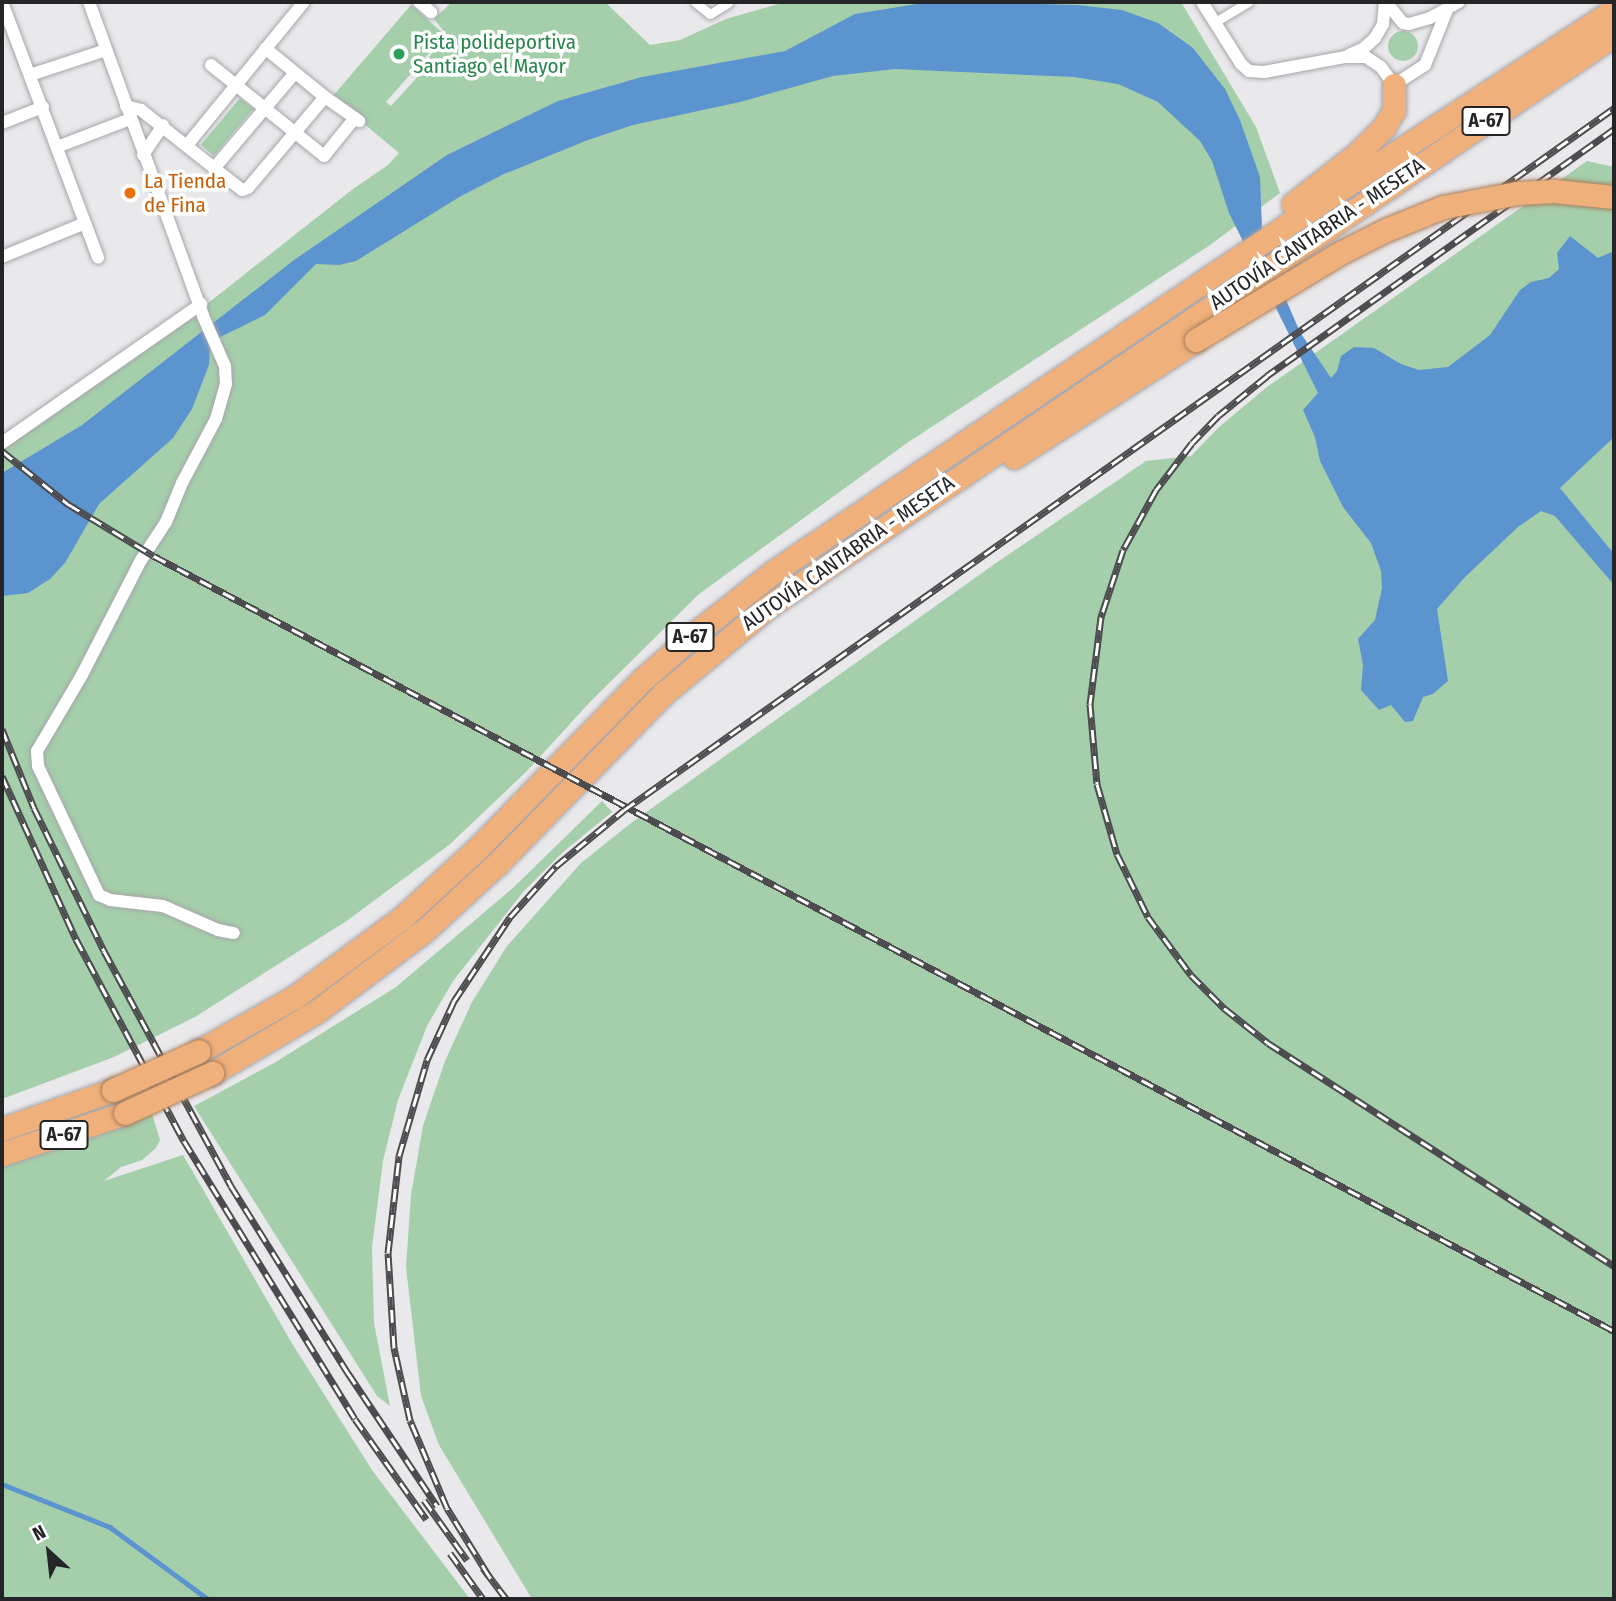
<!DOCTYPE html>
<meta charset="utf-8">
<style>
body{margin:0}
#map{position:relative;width:1616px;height:1601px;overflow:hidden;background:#e9e8eb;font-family:"Fira Sans Condensed",sans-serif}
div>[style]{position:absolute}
.green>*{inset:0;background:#a4cfaa;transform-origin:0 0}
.round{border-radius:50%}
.water>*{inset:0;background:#5c94cf}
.stream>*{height:4.5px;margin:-2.25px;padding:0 2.25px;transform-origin:2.25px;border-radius:2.25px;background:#5c94cf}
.roads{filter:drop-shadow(0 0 2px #a7a5a9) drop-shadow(0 0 2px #a7a5a9)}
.pedestrian>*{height:9px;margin:-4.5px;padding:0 4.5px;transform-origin:4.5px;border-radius:4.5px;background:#fff}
.minor>*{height:12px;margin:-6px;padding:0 6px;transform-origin:6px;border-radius:6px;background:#fff}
.motorway>*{height:23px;margin:-11.5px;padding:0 11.5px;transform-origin:11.5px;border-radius:11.5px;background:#efb07b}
.rail>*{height:7px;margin-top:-3.5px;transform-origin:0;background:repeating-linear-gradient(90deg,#fff 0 13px,#4c4b4d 0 26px);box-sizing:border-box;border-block:2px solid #4c4b4d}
.bridges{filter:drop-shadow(0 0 2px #a87f5d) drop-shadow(0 0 2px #a87f5d)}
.motorway-bridge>*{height:23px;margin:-11.5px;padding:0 11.5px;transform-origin:11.5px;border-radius:11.5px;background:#efb07b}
.dots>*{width:19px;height:19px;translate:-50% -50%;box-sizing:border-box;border:4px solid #fff;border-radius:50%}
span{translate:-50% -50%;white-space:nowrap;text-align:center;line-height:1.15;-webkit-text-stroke:7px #fff;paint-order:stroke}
.shield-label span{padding:2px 5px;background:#fff;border:2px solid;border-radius:5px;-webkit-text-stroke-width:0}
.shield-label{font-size:19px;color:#252426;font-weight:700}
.leisure-label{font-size:21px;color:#27864d}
.left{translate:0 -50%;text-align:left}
.food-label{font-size:21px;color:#c56008}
.street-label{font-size:21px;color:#252426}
.frame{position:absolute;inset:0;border:4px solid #252426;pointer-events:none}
.north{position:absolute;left:14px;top:1517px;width:70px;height:70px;-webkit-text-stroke:5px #fff;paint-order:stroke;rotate:333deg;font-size:19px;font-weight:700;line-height:28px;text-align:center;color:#252426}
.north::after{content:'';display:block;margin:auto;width:24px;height:32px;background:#252426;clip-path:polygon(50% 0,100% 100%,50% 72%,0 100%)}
</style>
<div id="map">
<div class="green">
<i style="clip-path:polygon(452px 2px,605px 2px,650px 45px,680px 40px,726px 19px,785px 2px,1181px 2px,1256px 127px,1280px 193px,1210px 245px,907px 443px,699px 594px,590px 702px,526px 772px,449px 845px,348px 920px,195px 1017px,114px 1057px,2px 1099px,2px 448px,212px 300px,353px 189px,388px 165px,399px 153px,332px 97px,411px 5px,445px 35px,386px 102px,391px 106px,432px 61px,429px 57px,447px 35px,434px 19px)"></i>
<i class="round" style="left:1388px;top:31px;width:30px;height:30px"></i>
<i style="left:240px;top:98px;width:17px;height:61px;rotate:40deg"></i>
<i style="clip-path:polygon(1587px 161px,1614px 167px,1614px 1599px,532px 1599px,439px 1445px,421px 1396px,406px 1267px,411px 1195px,423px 1126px,445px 1061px,472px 1002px,507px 946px,581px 863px,631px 823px,996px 563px,1146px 461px,1191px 456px,1219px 427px,1267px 387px)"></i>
<i style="clip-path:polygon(602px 801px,612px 812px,562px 853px,524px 891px,453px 981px,427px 1026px,398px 1100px,383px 1161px,372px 1247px,374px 1323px,390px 1406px,377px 1396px,194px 1106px,274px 1063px,396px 987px,513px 888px)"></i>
<i style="clip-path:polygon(152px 1114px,160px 1140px,156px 1148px,142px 1160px,121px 1167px,104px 1181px,183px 1155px,293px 1345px,372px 1470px,470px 1599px,2px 1599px,2px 1166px)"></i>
</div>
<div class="water">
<i style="clip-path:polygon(959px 2px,1077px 5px,1122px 10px,1158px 23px,1193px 48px,1225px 89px,1240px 120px,1260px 177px,1262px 229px,1270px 263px,1300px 332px,1331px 378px,1337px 371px,1341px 356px,1354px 347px,1374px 348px,1401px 364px,1419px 370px,1448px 367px,1490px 335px,1520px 290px,1531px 282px,1549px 278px,1559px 269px,1557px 253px,1570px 236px,1598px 258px,1614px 251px,1614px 437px,1560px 488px,1614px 554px,1614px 585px,1555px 516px,1541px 511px,1518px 527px,1465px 577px,1437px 609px,1448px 681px,1433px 694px,1423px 697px,1413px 721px,1405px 722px,1391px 705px,1379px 710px,1361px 690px,1363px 665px,1358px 639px,1375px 620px,1382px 588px,1381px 571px,1371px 543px,1343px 507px,1320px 461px,1315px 437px,1303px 410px,1318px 393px,1229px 213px,1212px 161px,1200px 141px,1158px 102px,1118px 84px,1074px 77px,895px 69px,833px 76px,740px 102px,633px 125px,588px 140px,504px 174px,461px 196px,356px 261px,339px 265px,316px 264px,265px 315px,210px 342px,209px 365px,192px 409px,173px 438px,99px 504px,65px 563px,50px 579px,28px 593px,2px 596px,2px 473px,82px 425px,294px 260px,447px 155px,558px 101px,642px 77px,785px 51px,855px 14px,917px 4px)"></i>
</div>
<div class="stream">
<i style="left:2px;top:1484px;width:116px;rotate:21.7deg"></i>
<i style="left:110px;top:1527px;width:122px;rotate:36.3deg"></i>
</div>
<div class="roads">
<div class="pedestrian">
<i style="left:695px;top:2px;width:19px;rotate:39deg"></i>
<i style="left:710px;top:14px;width:22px;rotate:-32deg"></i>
<i style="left:1215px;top:22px;width:39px;rotate:-31deg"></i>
</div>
<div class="minor">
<i style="left:2px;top:2px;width:273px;rotate:69.4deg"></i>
<i style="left:89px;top:2px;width:334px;rotate:70deg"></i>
<i style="left:203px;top:316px;width:55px;rotate:66.3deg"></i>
<i style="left:225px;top:366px;width:18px;rotate:87deg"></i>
<i style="left:226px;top:384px;width:36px;rotate:106deg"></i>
<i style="left:216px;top:419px;width:72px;rotate:118deg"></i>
<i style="left:182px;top:483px;width:42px;rotate:112.3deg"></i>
<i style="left:166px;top:522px;width:45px;rotate:123.3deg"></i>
<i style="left:141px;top:560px;width:129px;rotate:117.2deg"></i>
<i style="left:82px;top:675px;width:88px;rotate:120.6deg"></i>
<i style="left:37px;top:751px;width:15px;rotate:86deg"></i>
<i style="left:38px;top:766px;width:143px;rotate:64.7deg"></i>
<i style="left:99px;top:895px;width:12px;rotate:24deg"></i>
<i style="left:110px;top:900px;width:53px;rotate:6.5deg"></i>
<i style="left:163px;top:906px;width:60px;rotate:23.6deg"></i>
<i style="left:218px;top:930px;width:16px;rotate:11deg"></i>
<i style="left:419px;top:2px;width:16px;rotate:40deg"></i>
<i style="left:1202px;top:2px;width:73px;rotate:57.8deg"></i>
<i style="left:1241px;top:64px;width:11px;rotate:41deg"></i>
<i style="left:1249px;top:71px;width:15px;rotate:4deg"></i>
<i style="left:1264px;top:72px;width:82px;rotate:-10.5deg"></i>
<i style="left:1345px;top:57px;width:21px"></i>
<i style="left:1366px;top:57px;width:18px;rotate:34deg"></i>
<i style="left:1381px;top:67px;width:22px;rotate:54deg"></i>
<i style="left:1394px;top:85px;width:37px;rotate:-33deg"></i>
<i style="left:1425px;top:65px;width:59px;rotate:-68.2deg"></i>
<i style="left:1386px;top:2px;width:27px;rotate:51deg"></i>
<i style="left:1403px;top:23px;width:6px;rotate:9deg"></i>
<i style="left:1409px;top:24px;width:22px;rotate:-16deg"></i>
<i style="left:1430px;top:18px;width:33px;rotate:-29deg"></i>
<i style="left:1349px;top:55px;width:17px;rotate:-25deg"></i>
<i style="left:1364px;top:48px;width:15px;rotate:-42deg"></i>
<i style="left:1375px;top:38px;width:16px;rotate:-60deg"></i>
<i style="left:1383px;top:24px;width:22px;rotate:-85deg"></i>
<i style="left:211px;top:65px;width:145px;rotate:38.8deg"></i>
<i style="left:324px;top:156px;width:49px;rotate:-50.8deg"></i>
<i style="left:30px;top:75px;width:80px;rotate:-18.2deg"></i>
<i style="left:325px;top:97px;width:42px;rotate:35.2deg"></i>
<i style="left:126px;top:106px;width:16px;rotate:15deg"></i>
<i style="left:141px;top:110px;width:129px;rotate:38.4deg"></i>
<i style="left:242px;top:190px;width:6px;rotate:-18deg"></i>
<i style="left:248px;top:188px;width:119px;rotate:-49.8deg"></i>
<i style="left:325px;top:97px;width:77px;rotate:-140.8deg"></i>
<i style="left:2px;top:123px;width:44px;rotate:-21.3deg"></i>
<i style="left:188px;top:144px;width:183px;rotate:-50.8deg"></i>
<i style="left:57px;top:147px;width:78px;rotate:-21deg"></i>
<i style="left:143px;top:155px;width:36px;rotate:-56deg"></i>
<i style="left:216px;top:166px;width:122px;rotate:-49.7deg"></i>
<i style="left:2px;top:257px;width:87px;rotate:-22.2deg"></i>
<i style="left:2px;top:443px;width:243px;rotate:-34.9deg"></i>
</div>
<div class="motorway">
<i style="left:1293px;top:204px;width:83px;rotate:-38.1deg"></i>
<i style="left:1358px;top:153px;width:37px;rotate:-45deg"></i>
<i style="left:1384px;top:127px;width:20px;rotate:-60deg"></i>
<i style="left:1394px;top:110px;width:25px;rotate:-90deg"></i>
<i style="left:1014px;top:457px;width:216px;rotate:-32.7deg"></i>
<i style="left:199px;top:1051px;width:110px;rotate:-29.4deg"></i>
<i style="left:295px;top:997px;width:134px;rotate:-36.5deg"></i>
<i style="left:403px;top:917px;width:100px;rotate:-42.6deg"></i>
<i style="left:477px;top:849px;width:236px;rotate:-45.7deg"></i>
<i style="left:642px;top:680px;width:68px;rotate:-41.4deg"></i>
<i style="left:693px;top:635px;width:102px;rotate:-38.2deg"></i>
<i style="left:773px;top:572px;width:704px;rotate:-34.01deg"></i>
<i style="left:1357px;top:178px;width:307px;rotate:-33.2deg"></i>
<i style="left:212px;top:1073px;width:121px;rotate:-30.4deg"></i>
<i style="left:316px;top:1012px;width:135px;rotate:-36.9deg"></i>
<i style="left:424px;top:931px;width:100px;rotate:-42.6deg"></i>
<i style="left:498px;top:863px;width:238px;rotate:-45.7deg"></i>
<i style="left:664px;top:693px;width:136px;rotate:-39.6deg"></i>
<i style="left:769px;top:606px;width:1020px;rotate:-34.05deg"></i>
<i style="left:2px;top:1129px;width:118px;rotate:-19.4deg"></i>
<i style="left:2px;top:1154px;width:130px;rotate:-18.4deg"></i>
</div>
</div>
<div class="rail">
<i style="left:1614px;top:129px;width:426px;rotate:144.6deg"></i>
<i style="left:1267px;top:376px;width:63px;rotate:140.8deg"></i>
<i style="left:1218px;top:416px;width:37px;rotate:134deg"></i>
<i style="left:1192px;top:443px;width:59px;rotate:127.5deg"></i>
<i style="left:1156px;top:490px;width:68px;rotate:118.8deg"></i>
<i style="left:1123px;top:550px;width:71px;rotate:108.2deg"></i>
<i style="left:1101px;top:617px;width:88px;rotate:97.2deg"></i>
<i style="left:1090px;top:704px;width:80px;rotate:85deg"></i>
<i style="left:1097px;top:784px;width:73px;rotate:74.1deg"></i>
<i style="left:1117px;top:854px;width:70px;rotate:63.8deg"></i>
<i style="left:1148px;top:917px;width:72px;rotate:53.4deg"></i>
<i style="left:1191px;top:975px;width:47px;rotate:45deg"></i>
<i style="left:1224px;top:1008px;width:56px;rotate:38.5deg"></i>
<i style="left:1268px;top:1043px;width:412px;rotate:32.8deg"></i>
<i style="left:2px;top:451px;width:85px;rotate:38.8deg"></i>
<i style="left:68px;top:504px;width:100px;rotate:31.2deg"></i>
<i style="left:154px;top:556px;width:1653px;rotate:27.96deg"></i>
<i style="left:2px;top:729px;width:85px;rotate:67.9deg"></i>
<i style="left:34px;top:808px;width:159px;rotate:63.9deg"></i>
<i style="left:104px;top:951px;width:267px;rotate:61.6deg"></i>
<i style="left:231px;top:1186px;width:221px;rotate:58deg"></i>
<i style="left:348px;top:1373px;width:160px;rotate:56.2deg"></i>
<i style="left:2px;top:776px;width:179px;rotate:65.6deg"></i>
<i style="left:76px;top:939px;width:229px;rotate:61.9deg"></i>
<i style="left:184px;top:1141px;width:326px;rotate:58.4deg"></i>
<i style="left:355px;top:1419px;width:123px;rotate:54.6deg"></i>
<i style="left:424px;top:1500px;width:74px;rotate:54.4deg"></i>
<i style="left:450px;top:1553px;width:57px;rotate:54.3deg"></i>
<i style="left:483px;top:1568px;width:39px;rotate:53deg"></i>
<i style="left:489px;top:1576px;width:80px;rotate:-121.7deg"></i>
<i style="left:447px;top:1508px;width:95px;rotate:-112.8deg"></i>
<i style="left:410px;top:1420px;width:74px;rotate:-102.5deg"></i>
<i style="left:394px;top:1348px;width:95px;rotate:-93.6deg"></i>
<i style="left:388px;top:1253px;width:98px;rotate:-83.5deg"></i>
<i style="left:399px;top:1156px;width:100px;rotate:-73.7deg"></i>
<i style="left:427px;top:1060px;width:65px;rotate:-65.4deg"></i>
<i style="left:454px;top:1001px;width:101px;rotate:-56.3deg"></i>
<i style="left:510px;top:917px;width:69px;rotate:-48deg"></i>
<i style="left:556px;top:866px;width:88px;rotate:-39.5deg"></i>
<i style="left:624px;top:810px;width:1214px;rotate:-35.34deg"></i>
</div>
<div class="bridges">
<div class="motorway-bridge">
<i style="left:1196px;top:340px;width:170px;rotate:-31.1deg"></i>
<i style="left:1342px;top:252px;width:49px;rotate:-26.6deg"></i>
<i style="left:1386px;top:230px;width:61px;rotate:-22deg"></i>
<i style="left:1443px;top:207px;width:75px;rotate:-10.7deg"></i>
<i style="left:1517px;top:193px;width:37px;rotate:-3deg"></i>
<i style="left:1554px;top:191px;width:60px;rotate:5.7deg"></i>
<i style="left:113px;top:1090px;width:94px;rotate:-24.4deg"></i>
<i style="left:125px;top:1113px;width:96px;rotate:-24.7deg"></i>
</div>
</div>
<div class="dots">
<i style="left:399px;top:54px;background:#2e9e5b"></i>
<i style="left:130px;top:193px;background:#e8710a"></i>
</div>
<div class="shield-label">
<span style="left:1486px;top:121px">A-67</span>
<span style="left:690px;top:637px">A-67</span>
<span style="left:64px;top:1135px">A-67</span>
</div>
<div class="leisure-label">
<span class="left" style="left:413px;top:54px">Pista polideportiva<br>Santiago el Mayor</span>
</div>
<div class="food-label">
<span class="left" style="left:144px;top:193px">La Tienda<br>de Fina</span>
</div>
<div class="street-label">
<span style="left:1317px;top:234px;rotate:-34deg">AUTOVÍA CANTABRIA - MESETA</span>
<span style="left:848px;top:553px;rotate:-35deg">AUTOVÍA CANTABRIA - MESETA</span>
</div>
<div class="frame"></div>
<div class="north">N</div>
</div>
